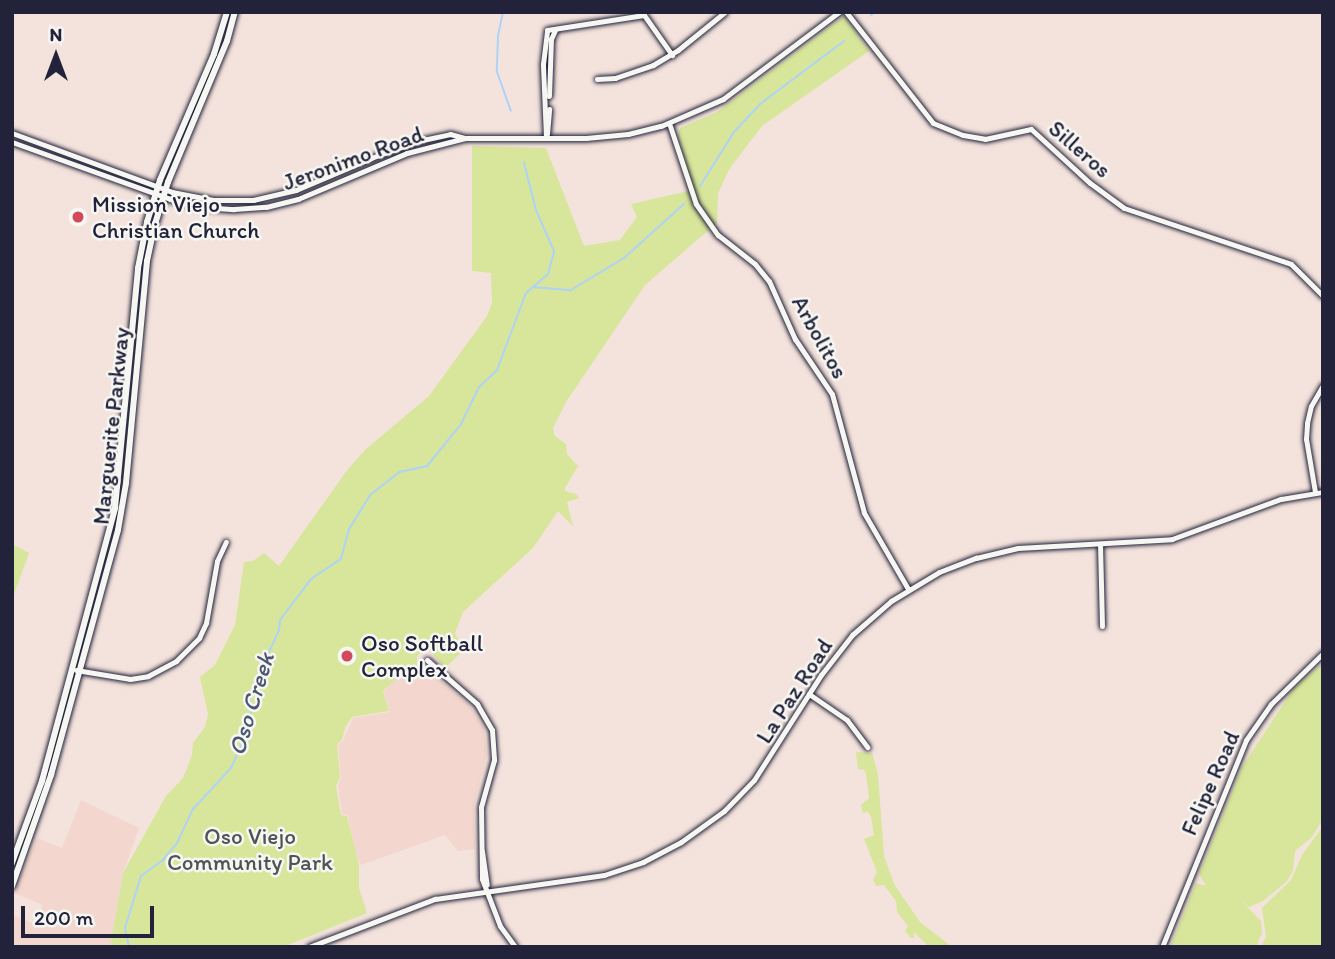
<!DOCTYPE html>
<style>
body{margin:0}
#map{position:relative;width:1335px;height:959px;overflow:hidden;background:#f4e3dc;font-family:Itim,sans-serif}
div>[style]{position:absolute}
.built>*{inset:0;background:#f3d6cd}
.green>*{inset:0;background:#d7e69a}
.stream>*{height:2px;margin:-1px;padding:0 1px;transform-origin:1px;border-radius:1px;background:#afd2f7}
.roads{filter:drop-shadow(0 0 2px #22223b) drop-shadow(0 0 2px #22223b)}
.tertiary>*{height:5px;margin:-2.5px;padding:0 2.5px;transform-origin:2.5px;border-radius:2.5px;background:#f6f6f2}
.secondary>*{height:5px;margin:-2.5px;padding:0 2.5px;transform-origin:2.5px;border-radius:2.5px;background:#f6f6f2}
.primary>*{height:6px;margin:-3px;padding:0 3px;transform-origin:3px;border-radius:3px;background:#f6f6f2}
.dots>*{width:19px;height:19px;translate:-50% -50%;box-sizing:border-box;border:4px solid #f6f6f2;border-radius:50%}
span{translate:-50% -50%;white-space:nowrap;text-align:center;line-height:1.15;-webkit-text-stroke:5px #f6f6f2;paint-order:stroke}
.street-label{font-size:23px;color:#22223b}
.poi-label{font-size:23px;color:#22223b}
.left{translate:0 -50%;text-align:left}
.park-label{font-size:23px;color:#4f5353}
.water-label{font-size:24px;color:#4c5773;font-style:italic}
.frame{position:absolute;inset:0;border:14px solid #22223b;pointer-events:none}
.north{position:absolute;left:21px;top:21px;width:70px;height:70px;-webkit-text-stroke:5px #f6f6f2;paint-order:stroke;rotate:0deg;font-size:19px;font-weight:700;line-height:28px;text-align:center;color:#22223b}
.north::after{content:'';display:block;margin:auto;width:24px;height:32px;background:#22223b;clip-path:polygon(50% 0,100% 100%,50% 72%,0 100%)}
.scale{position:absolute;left:21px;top:906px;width:133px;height:32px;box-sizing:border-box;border:4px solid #22223b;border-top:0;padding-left:9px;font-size:21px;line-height:24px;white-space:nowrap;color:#22223b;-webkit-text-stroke:5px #f6f6f2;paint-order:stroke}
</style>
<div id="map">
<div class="built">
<i style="clip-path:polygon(430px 672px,469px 705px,484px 728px,487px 754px,474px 805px,475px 849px,458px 851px,445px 835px,361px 865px,355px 852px,348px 815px,342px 814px,338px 786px,341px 778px,338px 744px,343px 741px,353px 718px,390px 712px,384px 692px,391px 683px,404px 673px,413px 678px)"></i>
<i style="clip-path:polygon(81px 800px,139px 828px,123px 873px,110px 947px,12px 947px,12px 915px,35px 924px,43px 905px,14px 893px,37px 838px,62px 848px)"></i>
</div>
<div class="green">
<i style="clip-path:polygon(844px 16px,869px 51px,762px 126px,730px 168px,718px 193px,717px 223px,645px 285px,566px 402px,553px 428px,554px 435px,566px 444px,567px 454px,578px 466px,565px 488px,565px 491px,576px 494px,579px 498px,567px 502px,573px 526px,558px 511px,533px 548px,463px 612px,455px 633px,463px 651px,445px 668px,431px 652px,422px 651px,417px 656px,417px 665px,429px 672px,412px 677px,404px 672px,383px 691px,389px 711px,352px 717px,345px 728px,342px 740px,337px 744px,340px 777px,336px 786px,341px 815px,347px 816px,359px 865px,359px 888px,367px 913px,283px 947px,110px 947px,123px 873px,166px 796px,183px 778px,192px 755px,193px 743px,205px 727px,208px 714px,200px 677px,215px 665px,235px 625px,244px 562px,253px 561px,264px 553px,279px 566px,348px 469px,366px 449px,429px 396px,487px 316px,492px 303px,491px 273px,472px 271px,472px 146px,546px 148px,584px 246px,620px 240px,637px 217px,631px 204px,693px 190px,678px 134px,680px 128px,717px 112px)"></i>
<i style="clip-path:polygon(12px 544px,29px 553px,12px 600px)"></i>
<i style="clip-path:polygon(1323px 663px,1323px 819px,1312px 837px,1295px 851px,1293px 871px,1287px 881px,1263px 901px,1249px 907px,1240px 899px,1261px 921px,1262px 933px,1256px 947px,1170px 947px,1196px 883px,1206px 886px,1199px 874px,1242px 767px,1294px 688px)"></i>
<i style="clip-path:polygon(856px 752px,872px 753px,878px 774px,884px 856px,895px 886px,920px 922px,952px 947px,929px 947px,914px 932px,914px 938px,911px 938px,905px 931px,908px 926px,897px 912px,896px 901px,884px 885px,876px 886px,873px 880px,877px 872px,864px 839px,874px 835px,871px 817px,868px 812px,863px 813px,861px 805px,869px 798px,866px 774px,864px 770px,858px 769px)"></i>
<i style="clip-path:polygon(1323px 826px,1323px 947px,1261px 947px,1266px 936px,1262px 908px,1291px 880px,1302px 855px)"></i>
</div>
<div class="stream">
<i style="left:503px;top:12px;width:25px;rotate:102deg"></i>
<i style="left:498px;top:36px;width:36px;rotate:92deg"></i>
<i style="left:497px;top:72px;width:41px;rotate:70.3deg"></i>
<i style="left:871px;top:15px;width:5px;rotate:-37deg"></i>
<i style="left:700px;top:186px;width:64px;rotate:-57.8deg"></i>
<i style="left:734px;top:132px;width:38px;rotate:-47deg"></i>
<i style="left:760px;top:104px;width:105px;rotate:-36.9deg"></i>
<i style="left:533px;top:287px;width:38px;rotate:5deg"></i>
<i style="left:571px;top:290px;width:62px;rotate:-31.1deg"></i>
<i style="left:624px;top:258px;width:81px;rotate:-42deg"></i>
<i style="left:129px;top:947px;width:19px;rotate:-102deg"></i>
<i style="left:125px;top:928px;width:54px;rotate:-72.9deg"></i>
<i style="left:141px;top:876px;width:26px;rotate:-36deg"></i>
<i style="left:162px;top:861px;width:23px;rotate:-50deg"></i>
<i style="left:177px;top:843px;width:38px;rotate:-65deg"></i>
<i style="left:193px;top:809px;width:56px;rotate:-47.2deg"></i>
<i style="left:231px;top:768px;width:48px;rotate:-65.6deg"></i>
<i style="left:251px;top:724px;width:29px;rotate:-92deg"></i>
<i style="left:250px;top:695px;width:71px;rotate:-66deg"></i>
<i style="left:279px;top:630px;width:10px;rotate:-84deg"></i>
<i style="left:280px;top:620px;width:51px;rotate:-52.9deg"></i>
<i style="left:311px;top:579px;width:36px;rotate:-34deg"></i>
<i style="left:341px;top:559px;width:31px;rotate:-75deg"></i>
<i style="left:349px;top:529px;width:40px;rotate:-58deg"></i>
<i style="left:370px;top:495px;width:37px;rotate:-38deg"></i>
<i style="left:399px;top:472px;width:29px;rotate:-12deg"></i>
<i style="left:427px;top:466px;width:54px;rotate:-51deg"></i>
<i style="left:461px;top:424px;width:41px;rotate:-64.1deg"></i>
<i style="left:479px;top:387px;width:25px;rotate:-43deg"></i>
<i style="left:497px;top:370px;width:82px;rotate:-69.4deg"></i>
<i style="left:526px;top:293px;width:29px;rotate:-41deg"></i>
<i style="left:548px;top:274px;width:24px;rotate:-75deg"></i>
<i style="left:554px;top:251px;width:45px;rotate:-113.7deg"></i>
<i style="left:536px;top:210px;width:49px;rotate:-104.3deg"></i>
</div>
<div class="roads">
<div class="tertiary">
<i style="left:846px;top:12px;width:141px;rotate:51.9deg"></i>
<i style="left:933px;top:123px;width:32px;rotate:22deg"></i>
<i style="left:963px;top:135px;width:22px;rotate:10deg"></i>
<i style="left:985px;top:139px;width:47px;rotate:-12.3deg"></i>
<i style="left:1031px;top:129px;width:80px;rotate:42.5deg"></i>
<i style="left:1090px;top:183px;width:42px;rotate:36.3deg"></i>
<i style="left:1124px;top:208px;width:176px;rotate:18.5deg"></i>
<i style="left:1291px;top:264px;width:45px;rotate:45deg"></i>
<i style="left:597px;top:79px;width:18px;rotate:-3deg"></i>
<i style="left:615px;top:78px;width:40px;rotate:-18.9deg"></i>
<i style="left:653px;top:65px;width:29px;rotate:-31deg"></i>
<i style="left:678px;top:50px;width:60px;rotate:-39deg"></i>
<i style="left:549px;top:96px;width:57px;rotate:-88deg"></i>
<i style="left:551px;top:39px;width:10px;rotate:-66deg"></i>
<i style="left:669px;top:123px;width:85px;rotate:71.6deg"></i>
<i style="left:696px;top:204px;width:38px;rotate:55deg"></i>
<i style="left:718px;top:235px;width:47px;rotate:38.1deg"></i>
<i style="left:755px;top:264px;width:22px;rotate:51deg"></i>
<i style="left:769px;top:281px;width:64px;rotate:65.9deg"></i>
<i style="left:795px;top:339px;width:66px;rotate:56.1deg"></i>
<i style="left:832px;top:394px;width:123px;rotate:74.9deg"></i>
<i style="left:864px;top:513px;width:88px;rotate:59.9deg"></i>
<i style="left:547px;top:134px;width:25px;rotate:-85deg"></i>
<i style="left:546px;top:137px;width:73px;rotate:-92.4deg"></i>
<i style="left:543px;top:64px;width:34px;rotate:-83deg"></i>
<i style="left:547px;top:30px;width:98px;rotate:-8.8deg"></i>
<i style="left:644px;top:15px;width:49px;rotate:55deg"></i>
<i style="left:1315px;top:492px;width:54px;rotate:-99.6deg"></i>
<i style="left:1306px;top:439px;width:16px;rotate:-86deg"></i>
<i style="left:1307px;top:423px;width:17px;rotate:-77deg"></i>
<i style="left:1311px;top:406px;width:24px;rotate:-60deg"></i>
<i style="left:1100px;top:544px;width:82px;rotate:88.6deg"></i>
<i style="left:427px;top:660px;width:67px;rotate:41.3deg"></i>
<i style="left:477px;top:704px;width:30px;rotate:60deg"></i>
<i style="left:492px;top:730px;width:30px;rotate:86deg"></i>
<i style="left:494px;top:760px;width:49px;rotate:105.5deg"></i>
<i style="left:481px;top:807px;width:72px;rotate:89.2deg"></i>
<i style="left:482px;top:879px;width:50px;rotate:69deg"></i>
<i style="left:500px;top:926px;width:26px;rotate:54deg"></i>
<i style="left:76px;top:670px;width:55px;rotate:9.5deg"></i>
<i style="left:130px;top:679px;width:18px;rotate:-9deg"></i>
<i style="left:148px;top:676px;width:32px;rotate:-28deg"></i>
<i style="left:176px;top:661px;width:33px;rotate:-45deg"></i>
<i style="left:199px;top:638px;width:17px;rotate:-65deg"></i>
<i style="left:206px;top:623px;width:63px;rotate:-79.9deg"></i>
<i style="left:217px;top:561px;width:21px;rotate:-65deg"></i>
<i style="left:809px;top:694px;width:46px;rotate:34.4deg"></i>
<i style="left:847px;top:720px;width:34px;rotate:53deg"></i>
<i style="left:482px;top:851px;width:34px;rotate:82deg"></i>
</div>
<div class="secondary">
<i style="left:12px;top:133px;width:171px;rotate:20.2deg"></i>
<i style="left:172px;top:192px;width:42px;rotate:11deg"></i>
<i style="left:213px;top:200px;width:40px"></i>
<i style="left:253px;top:200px;width:44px;rotate:-13.1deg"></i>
<i style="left:296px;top:190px;width:82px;rotate:-23.1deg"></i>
<i style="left:371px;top:158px;width:50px;rotate:-19.9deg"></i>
<i style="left:418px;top:141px;width:33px;rotate:-12deg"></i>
<i style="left:450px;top:134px;width:16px;rotate:15deg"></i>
<i style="left:465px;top:138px;width:121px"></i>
<i style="left:586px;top:138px;width:42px;rotate:-5.4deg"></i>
<i style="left:628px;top:134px;width:34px;rotate:-14deg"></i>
<i style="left:661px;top:126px;width:68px;rotate:-23.5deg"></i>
<i style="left:723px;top:99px;width:145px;rotate:-36.9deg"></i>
<i style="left:12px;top:142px;width:168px;rotate:19.8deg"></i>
<i style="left:170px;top:199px;width:34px;rotate:14deg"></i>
<i style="left:203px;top:207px;width:31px;rotate:4deg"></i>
<i style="left:234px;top:209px;width:32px;rotate:-4deg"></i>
<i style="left:266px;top:207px;width:33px;rotate:-14deg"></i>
<i style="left:298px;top:199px;width:118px;rotate:-22.9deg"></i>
<i style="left:407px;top:153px;width:60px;rotate:-14.5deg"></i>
<i style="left:309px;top:947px;width:135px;rotate:-20.9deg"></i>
<i style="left:435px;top:899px;width:171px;rotate:-8.1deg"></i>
<i style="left:604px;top:875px;width:41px;rotate:-18.4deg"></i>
<i style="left:643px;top:862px;width:43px;rotate:-27.8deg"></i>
<i style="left:681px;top:842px;width:53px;rotate:-35.8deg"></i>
<i style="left:724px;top:811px;width:43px;rotate:-45.9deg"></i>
<i style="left:754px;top:780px;width:125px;rotate:-57.5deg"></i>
<i style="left:821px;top:675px;width:51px;rotate:-52.2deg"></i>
<i style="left:852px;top:635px;width:52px;rotate:-41.1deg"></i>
<i style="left:891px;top:601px;width:56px;rotate:-31.1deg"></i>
<i style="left:939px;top:572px;width:40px;rotate:-21deg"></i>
<i style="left:976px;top:558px;width:43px;rotate:-13.4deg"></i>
<i style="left:1018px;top:548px;width:154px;rotate:-3.3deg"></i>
<i style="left:1172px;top:539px;width:116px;rotate:-20.2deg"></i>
<i style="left:1281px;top:499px;width:43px;rotate:-9.5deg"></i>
<i style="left:1162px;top:947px;width:223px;rotate:-67.9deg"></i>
<i style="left:1246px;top:740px;width:44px;rotate:-55.2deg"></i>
<i style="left:1271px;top:704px;width:73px;rotate:-44.4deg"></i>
</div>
<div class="primary">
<i style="left:12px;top:863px;width:87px;rotate:-69.9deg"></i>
<i style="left:42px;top:781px;width:283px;rotate:-75deg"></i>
<i style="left:115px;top:508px;width:241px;rotate:-84.5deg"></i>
<i style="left:138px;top:268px;width:47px;rotate:-78.9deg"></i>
<i style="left:147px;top:222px;width:44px;rotate:-72.8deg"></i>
<i style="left:160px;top:180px;width:137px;rotate:-66.8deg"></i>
<i style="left:214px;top:54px;width:44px;rotate:-72.8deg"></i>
<i style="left:12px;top:886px;width:118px;rotate:-70.6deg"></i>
<i style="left:51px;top:775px;width:254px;rotate:-74.7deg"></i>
<i style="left:118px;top:530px;width:48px;rotate:-80.3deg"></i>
<i style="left:126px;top:483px;width:223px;rotate:-84.6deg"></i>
<i style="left:147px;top:261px;width:38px;rotate:-78deg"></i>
<i style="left:155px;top:224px;width:44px;rotate:-72.8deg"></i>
<i style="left:168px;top:182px;width:153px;rotate:-67.3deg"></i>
<i style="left:227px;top:41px;width:30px;rotate:-75deg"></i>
</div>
</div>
<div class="dots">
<i style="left:78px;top:217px;background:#d1495b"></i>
<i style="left:347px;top:656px;background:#d1495b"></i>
</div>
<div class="street-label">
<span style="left:1080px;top:149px;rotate:41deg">Silleros</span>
<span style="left:353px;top:158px;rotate:-20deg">Jeronimo Road</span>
<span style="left:820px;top:337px;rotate:61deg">Arbolitos</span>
<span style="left:111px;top:426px;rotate:-84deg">Marguerite Parkway</span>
<span style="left:794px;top:691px;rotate:-57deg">La Paz Road</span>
<span style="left:1210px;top:783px;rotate:-66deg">Felipe Road</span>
</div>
<div class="poi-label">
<span class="left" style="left:92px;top:217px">Mission Viejo<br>Christian Church</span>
<span class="left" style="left:361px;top:656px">Oso Softball<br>Complex</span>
</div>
<div class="park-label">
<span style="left:250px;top:849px">Oso Viejo<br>Community Park</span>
</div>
<div class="water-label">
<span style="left:251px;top:704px;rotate:-73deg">Oso Creek</span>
</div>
<div class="frame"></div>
<div class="north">N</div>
<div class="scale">200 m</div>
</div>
